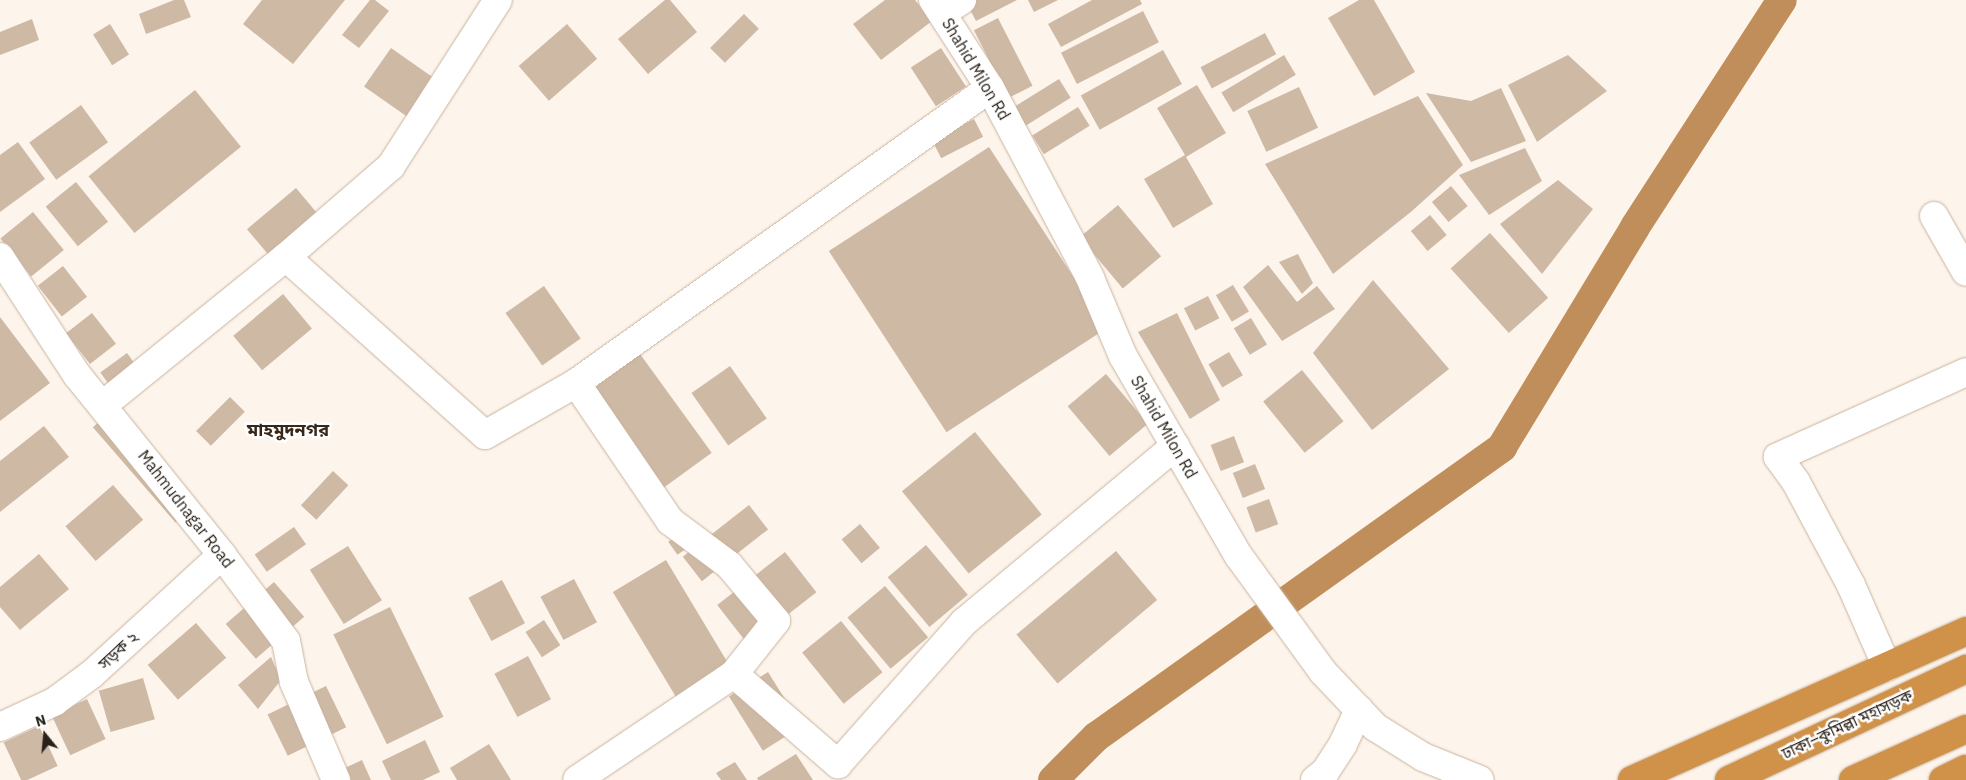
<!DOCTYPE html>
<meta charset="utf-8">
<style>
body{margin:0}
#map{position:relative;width:1966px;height:780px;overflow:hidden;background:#fdf4eb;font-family:"IBM Plex Sans","Noto Sans Bengali",sans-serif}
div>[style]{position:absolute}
.canal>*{height:30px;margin:-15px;padding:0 15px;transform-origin:15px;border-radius:15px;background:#c08e5a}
.building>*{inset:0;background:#ceb9a5;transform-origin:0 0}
.roads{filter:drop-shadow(0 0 1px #c8b39e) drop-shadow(0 0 1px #c8b39e)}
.minor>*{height:28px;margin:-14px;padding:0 14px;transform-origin:14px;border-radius:14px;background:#fff}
.highway>*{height:28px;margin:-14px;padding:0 14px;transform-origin:14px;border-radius:14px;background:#d09149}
span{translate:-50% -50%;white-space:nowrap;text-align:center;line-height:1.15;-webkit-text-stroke:5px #fff;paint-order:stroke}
.street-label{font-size:16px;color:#2a221a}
.neighbourhood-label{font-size:18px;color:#372716;font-weight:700}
.north{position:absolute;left:20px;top:710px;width:50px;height:50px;-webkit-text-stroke:4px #fff;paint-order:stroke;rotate:343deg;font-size:14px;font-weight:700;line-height:20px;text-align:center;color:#2a221a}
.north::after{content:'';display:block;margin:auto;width:18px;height:22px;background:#2a221a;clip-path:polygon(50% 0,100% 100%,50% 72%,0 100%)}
</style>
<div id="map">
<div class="canal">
<i style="left:1053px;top:780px;width:61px;rotate:-45deg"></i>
<i style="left:1096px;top:737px;width:499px;rotate:-35.5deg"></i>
<i style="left:1502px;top:447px;width:257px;rotate:-58.8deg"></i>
<i style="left:1635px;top:227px;width:270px;rotate:-57.1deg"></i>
</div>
<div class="building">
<i style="clip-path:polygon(174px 0,184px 0,191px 17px,146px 34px,139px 14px)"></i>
<i style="clip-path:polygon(262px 0,345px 0,293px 64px,243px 24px)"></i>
<i style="clip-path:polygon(370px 0,375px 0,389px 11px,359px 48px,342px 35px)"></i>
<i style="clip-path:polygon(665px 0,670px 0,697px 32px,648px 74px,618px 39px)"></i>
<i style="clip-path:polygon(885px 0,915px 0,932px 21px,881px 60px,853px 24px)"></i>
<i style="clip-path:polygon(975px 0,1017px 0,976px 21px,967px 4px)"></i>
<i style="clip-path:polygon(1028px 0,1058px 0,1034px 12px)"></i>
<i style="clip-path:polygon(1092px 0,1140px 0,1142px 4px,1061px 47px,1048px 24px)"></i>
<i style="clip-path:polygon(1359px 0,1374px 0,1415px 72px,1374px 96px,1328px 18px)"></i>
<i style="left:1143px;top:11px;width:35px;height:92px;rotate:63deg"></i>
<i style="left:744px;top:14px;width:21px;height:48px;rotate:45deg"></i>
<i style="left:998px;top:18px;width:76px;height:27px;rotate:63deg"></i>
<i style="clip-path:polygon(32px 19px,39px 40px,0 55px,0 32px)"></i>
<i style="left:110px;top:24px;width:36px;height:20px;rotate:58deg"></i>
<i style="left:567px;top:24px;width:46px;height:64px;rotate:49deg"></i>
<i style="left:1265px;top:33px;width:24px;height:73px;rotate:62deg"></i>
<i style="left:391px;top:48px;width:58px;height:47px;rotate:35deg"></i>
<i style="left:941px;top:48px;width:46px;height:36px;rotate:57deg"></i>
<i style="left:1163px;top:50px;width:39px;height:94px;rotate:61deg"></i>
<i style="left:1284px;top:55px;width:23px;height:73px;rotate:59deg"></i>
<i style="clip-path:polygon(1568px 55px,1607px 91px,1537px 142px,1508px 85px)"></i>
<i style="left:1059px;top:79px;width:22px;height:54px;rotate:58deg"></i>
<i style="clip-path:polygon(1197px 85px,1226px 133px,1186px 157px,1213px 204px,1173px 228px,1144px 179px,1185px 155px,1157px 108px)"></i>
<i style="left:1299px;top:87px;width:45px;height:57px;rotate:65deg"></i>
<i style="clip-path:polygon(1501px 88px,1526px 141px,1471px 162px,1426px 93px,1471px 101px)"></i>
<i style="left:195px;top:90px;width:73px;height:137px;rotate:51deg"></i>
<i style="clip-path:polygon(1418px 96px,1463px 165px,1412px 211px,1333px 274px,1265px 164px)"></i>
<i style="left:81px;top:105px;width:46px;height:64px;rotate:54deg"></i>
<i style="left:1078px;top:107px;width:22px;height:54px;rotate:58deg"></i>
<i style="left:974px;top:119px;width:20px;height:47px;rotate:63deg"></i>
<i style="clip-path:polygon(18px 142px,45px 179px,0 212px,0 155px)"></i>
<i style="left:989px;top:147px;width:216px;height:191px;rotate:57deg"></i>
<i style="clip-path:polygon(1525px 148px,1542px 181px,1489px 215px,1459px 175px)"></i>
<i style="clip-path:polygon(1558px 180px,1593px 209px,1542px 274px,1500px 224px)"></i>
<i style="left:76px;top:182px;width:51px;height:39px;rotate:51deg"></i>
<i style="left:1451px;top:186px;width:26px;height:25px;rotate:50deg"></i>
<i style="left:296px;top:188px;width:45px;height:64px;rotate:50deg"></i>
<i style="left:1118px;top:205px;width:67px;height:50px;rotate:50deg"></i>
<i style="left:33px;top:212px;width:49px;height:42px;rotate:51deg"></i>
<i style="left:1430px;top:215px;width:26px;height:25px;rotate:50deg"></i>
<i style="left:1490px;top:233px;width:87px;height:53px;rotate:48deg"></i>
<i style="clip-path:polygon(1298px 254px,1313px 283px,1302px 294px,1279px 262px)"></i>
<i style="clip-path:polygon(1268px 265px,1297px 302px,1317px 286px,1335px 309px,1282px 341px,1243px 287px)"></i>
<i style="left:63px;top:266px;width:39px;height:32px;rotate:52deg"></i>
<i style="clip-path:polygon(1373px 280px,1449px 369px,1372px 430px,1313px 353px)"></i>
<i style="left:1233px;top:285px;width:31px;height:20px;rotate:59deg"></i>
<i style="left:544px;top:286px;width:64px;height:47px;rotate:55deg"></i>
<i style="left:283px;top:294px;width:45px;height:65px;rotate:50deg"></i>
<i style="left:1208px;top:296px;width:25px;height:27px;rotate:63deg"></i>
<i style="left:92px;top:313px;width:39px;height:33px;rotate:52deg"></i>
<i style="clip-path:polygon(1177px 313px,1220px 400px,1190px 419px,1138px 332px)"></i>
<i style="clip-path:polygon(0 317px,50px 383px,0 421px)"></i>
<i style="left:1251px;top:318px;width:31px;height:20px;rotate:59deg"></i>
<i style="left:1229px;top:352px;width:27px;height:24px;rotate:59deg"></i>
<i style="left:127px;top:353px;width:39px;height:33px;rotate:54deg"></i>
<i style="left:640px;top:354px;width:122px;height:62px;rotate:54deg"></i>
<i style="left:730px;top:366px;width:64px;height:47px;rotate:55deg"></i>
<i style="left:1302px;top:370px;width:66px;height:50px;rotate:51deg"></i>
<i style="left:1106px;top:374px;width:65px;height:50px;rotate:50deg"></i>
<i style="left:230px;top:397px;width:21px;height:48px;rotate:45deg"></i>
<i style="left:114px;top:409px;width:126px;height:28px;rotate:49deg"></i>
<i style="clip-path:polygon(44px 426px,69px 457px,0 512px,0 461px)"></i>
<i style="left:975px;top:432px;width:106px;height:94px;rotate:51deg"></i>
<i style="left:1234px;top:436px;width:28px;height:25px;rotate:69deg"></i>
<i style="left:1255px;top:464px;width:27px;height:24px;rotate:68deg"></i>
<i style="left:333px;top:471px;width:21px;height:47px;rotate:43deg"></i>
<i style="left:113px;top:485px;width:46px;height:63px;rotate:49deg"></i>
<i style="left:1269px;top:499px;width:27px;height:24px;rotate:70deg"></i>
<i style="left:749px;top:505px;width:31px;height:84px;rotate:52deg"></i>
<i style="left:860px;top:524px;width:31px;height:24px;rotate:50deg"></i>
<i style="left:692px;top:525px;width:16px;height:29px;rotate:55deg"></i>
<i style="left:294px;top:527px;width:21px;height:48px;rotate:55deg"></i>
<i style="left:926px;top:545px;width:65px;height:50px;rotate:50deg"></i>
<i style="left:348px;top:546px;width:64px;height:45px;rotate:58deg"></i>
<i style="left:1116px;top:551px;width:64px;height:130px;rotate:50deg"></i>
<i style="left:785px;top:552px;width:51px;height:86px;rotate:52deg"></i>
<i style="clip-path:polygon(39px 554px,69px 589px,20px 630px,0 607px,0 587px)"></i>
<i style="left:666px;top:560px;width:122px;height:62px;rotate:59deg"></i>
<i style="left:574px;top:579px;width:49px;height:38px;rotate:62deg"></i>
<i style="left:502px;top:580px;width:49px;height:38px;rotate:62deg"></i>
<i style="left:274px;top:582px;width:46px;height:64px;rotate:49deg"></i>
<i style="left:885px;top:586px;width:67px;height:49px;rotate:50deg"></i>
<i style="left:390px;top:607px;width:122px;height:63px;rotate:64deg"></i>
<i style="left:544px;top:620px;width:30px;height:22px;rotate:57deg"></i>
<i style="left:841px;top:621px;width:66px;height:50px;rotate:51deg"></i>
<i style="left:196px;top:623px;width:46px;height:64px;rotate:49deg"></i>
<i style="left:528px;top:656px;width:49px;height:38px;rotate:62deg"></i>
<i style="clip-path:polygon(271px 657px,281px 680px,258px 709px,238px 685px)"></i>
<i style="left:768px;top:672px;width:64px;height:46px;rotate:58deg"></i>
<i style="left:143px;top:678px;width:43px;height:46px;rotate:74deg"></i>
<i style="left:326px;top:686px;width:46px;height:65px;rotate:64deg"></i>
<i style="left:87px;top:699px;width:44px;height:39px;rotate:65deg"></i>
<i style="left:39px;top:726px;width:44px;height:39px;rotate:65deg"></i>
<i style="clip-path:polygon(425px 740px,440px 772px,423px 780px,391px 780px,382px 761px)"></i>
<i style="clip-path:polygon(489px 744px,511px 780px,457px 780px,450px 768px)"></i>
<i style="clip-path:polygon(796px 754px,813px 780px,758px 780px,757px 778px)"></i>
<i style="clip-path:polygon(362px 760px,371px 780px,319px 780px)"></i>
<i style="clip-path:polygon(735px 762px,747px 780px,721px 780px,716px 773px)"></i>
</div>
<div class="roads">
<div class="minor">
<i style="left:933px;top:0;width:105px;rotate:57.1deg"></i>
<i style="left:990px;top:88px;width:215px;rotate:62.2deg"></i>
<i style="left:1090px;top:278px;width:85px;rotate:67.1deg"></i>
<i style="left:1123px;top:356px;width:230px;rotate:60deg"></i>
<i style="left:1238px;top:555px;width:145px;rotate:54deg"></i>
<i style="left:1323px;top:672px;width:76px;rotate:46.6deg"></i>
<i style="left:1375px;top:727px;width:57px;rotate:32deg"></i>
<i style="left:1423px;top:757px;width:61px;rotate:22deg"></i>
<i style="left:942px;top:13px;width:24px;rotate:-33deg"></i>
<i style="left:1934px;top:216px;width:64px;rotate:60.3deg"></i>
<i style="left:0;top:257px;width:141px;rotate:56.9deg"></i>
<i style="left:77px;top:375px;width:231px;rotate:51.1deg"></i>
<i style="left:222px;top:555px;width:107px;rotate:53.3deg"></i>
<i style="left:286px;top:641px;width:42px;rotate:79deg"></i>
<i style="left:294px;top:682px;width:107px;rotate:66.8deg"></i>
<i style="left:286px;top:257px;width:267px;rotate:41.8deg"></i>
<i style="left:485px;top:435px;width:105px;rotate:-29.7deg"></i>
<i style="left:576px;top:383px;width:167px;rotate:55.7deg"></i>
<i style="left:670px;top:521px;width:74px;rotate:36.7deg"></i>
<i style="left:729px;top:565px;width:73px;rotate:50deg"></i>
<i style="left:776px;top:621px;width:68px;rotate:128.4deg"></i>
<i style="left:734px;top:674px;width:189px;rotate:146deg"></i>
<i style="left:576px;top:383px;width:508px;rotate:-35.47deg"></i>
<i style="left:103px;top:405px;width:235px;rotate:-39deg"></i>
<i style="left:286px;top:257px;width:139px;rotate:-40.9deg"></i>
<i style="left:391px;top:166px;width:197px;rotate:-57.2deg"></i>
<i style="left:1887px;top:667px;width:90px;rotate:-113.7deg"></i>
<i style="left:1851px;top:585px;width:117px;rotate:-118.1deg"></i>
<i style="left:1796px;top:482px;width:31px;rotate:-126deg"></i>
<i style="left:1778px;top:457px;width:206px;rotate:-24.3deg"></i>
<i style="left:734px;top:674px;width:138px;rotate:40.9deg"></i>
<i style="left:838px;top:764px;width:190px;rotate:-48.4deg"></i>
<i style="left:964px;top:622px;width:275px;rotate:-39.8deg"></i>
<i style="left:0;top:727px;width:60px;rotate:-24.8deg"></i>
<i style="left:54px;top:702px;width:47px;rotate:-36.4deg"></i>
<i style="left:92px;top:674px;width:176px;rotate:-42.5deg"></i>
<i style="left:1315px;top:780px;width:13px;rotate:-39deg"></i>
<i style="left:1325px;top:772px;width:33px;rotate:-57deg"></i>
<i style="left:1343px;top:744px;width:38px;rotate:-65deg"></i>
</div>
<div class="highway">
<i style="left:1632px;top:780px;width:366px;rotate:-24deg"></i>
<i style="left:1729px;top:780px;width:262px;rotate:-25.1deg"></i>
<i style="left:1853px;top:780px;width:124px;rotate:-24.3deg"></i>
<i style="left:1943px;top:780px;width:25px;rotate:-26deg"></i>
</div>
</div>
<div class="street-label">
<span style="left:976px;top:69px;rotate:59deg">Shahid Milon Rd</span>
<span style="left:1164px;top:427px;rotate:60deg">Shahid Milon Rd</span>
<span style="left:186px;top:509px;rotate:52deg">Mahmudnagar Road</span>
<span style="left:118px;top:650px;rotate:-43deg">সড়ক ২</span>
<span style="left:1847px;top:724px;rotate:-25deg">ঢাকা–কুমিল্লা মহাসড়ক</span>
</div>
<div class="neighbourhood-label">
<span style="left:288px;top:430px">মাহমুদনগর</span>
</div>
<div class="north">N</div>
</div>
